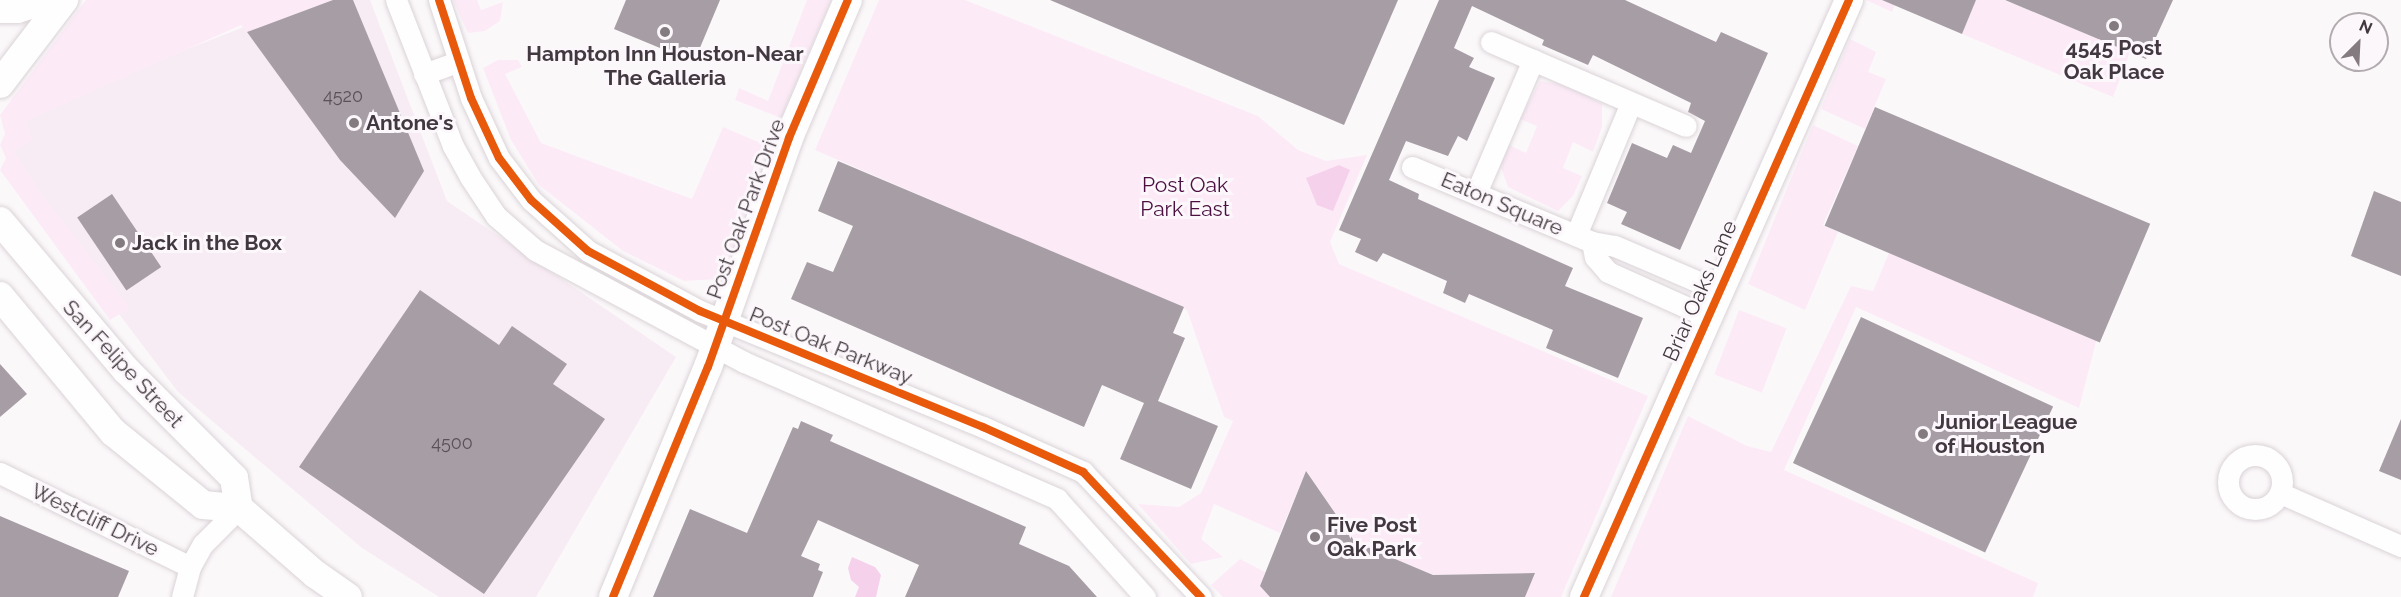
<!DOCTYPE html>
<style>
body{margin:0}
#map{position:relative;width:2401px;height:597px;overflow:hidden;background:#fbf8fa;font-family:Raleway,sans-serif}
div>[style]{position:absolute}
.built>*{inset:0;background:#f8ecf4}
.green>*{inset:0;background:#fcebf7;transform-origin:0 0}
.water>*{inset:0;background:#f6d1ec}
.building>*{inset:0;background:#a79da5;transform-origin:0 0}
.roads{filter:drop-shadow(0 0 2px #dad3d7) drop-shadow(0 0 2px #dad3d7)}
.street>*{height:21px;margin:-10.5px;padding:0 10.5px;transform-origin:10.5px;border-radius:10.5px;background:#fefefe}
.street>.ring{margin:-10.5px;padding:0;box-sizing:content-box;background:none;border:21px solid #fefefe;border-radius:50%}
.secondary>*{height:28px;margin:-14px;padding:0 14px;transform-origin:14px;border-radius:14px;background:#fefefe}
.cycleway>*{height:8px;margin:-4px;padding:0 4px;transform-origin:4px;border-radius:4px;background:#e8590c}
.dots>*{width:16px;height:16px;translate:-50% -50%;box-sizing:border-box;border:3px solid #fcf7fb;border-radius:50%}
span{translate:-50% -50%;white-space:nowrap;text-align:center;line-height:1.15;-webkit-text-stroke:6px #fcf7fb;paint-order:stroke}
.number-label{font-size:18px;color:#5b5158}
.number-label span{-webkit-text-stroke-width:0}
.poi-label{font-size:21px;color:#42383f;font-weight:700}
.left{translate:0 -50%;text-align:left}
.park-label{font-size:21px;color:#4b0f40}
.street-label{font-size:21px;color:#42383f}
.north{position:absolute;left:2329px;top:12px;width:60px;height:60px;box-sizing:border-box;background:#fcf7fb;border:2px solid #b2abb0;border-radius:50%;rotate:24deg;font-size:16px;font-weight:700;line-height:24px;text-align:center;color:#42383f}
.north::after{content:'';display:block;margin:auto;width:21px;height:27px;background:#837b80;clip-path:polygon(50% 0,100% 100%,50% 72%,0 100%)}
</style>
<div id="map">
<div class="built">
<i style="clip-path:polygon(313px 0,370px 0,447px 201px,676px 357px,536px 597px,439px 597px,362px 548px,178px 392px,12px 173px,13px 117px)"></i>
</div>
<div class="green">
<i style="clip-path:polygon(86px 0,332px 0,247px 32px,241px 25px,26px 121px,32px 140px,14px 151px,39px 191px,130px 308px,110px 320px,0 170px,6px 158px,0 145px,5px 134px,0 115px)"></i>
<i style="clip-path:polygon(453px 0,477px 0,481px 10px,503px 2px,500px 21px,485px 31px,468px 33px)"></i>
<i style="clip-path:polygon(807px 0,831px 0,781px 118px,735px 100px,739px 88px,768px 101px)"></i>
<i style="clip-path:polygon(879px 0,965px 0,1258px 116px,1298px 150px,1326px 161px,1367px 155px,1330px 242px,1339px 264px,1648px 396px,1561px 597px,1525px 597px,1534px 573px,1433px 575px,1355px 542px,1306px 471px,1280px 533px,1214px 504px,1201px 539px,1223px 557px,1191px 564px,1138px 504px,1179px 507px,1201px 493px,1233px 421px,1224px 417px,1187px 310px,815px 150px)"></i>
<i style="clip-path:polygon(1866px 0,1897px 0,1892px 12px)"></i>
<i style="clip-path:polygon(1976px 0,2004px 0,2130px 52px,2113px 97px,1962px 34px)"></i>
<i style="clip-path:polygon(1850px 39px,1876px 52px,1868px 72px,1886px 79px,1865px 129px,1821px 109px)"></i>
<i style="clip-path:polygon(498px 60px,518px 60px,522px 67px,505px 74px,541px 143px,692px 199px,723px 127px,763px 144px,731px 260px,718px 279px,684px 281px,623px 251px,539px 185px,511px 140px,483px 68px)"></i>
<i style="clip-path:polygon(1540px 81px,1566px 85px,1602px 104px,1602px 127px,1593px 152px,1573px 142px,1563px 168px,1582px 176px,1573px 196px,1558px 211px,1508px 187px,1500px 165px,1509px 145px,1526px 153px,1537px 126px,1520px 119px)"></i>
<i style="clip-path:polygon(1813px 125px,1858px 146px,1823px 225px,1838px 232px,1805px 310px,1748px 284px)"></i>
<i style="clip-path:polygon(1894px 241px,2099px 330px,2079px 408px,1856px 307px,1784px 470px,2038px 583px,2033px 597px,1611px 597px,1688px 416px,1747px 446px,1771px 452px,1851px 286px,1873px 291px)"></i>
<i style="left:1739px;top:310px;width:51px;height:69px;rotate:21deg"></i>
<i style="clip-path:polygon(1240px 559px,1265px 572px,1261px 586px,1270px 597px,1223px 597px,1211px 585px)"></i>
</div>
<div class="water">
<i style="clip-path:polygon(1339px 165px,1350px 170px,1333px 211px,1317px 205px,1306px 178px)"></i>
<i style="clip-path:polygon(852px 557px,875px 567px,881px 575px,876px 597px,855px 597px,859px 587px,851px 580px,848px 568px)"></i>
</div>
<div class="building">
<i style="clip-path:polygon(333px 0,353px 0,424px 171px,395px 218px,340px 160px,247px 32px)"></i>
<i style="clip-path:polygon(626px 0,720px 0,694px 62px,614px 29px)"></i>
<i style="clip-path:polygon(1050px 0,1398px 0,1344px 125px)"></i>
<i style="clip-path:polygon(1439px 0,1625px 0,1716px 42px,1721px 32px,1768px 53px,1680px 250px,1621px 224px,1627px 212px,1607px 203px,1632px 143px,1667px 158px,1673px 145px,1691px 153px,1705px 121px,1688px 112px,1691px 103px,1593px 55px,1588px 65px,1542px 45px,1544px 40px,1472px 6px,1454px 48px,1474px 58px,1469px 67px,1495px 78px,1467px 141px,1458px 136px,1448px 156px,1406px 141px,1389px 180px,1419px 194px,1418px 199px,1573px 268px,1565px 286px,1643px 318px,1618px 378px,1546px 348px,1553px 330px,1469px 294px,1465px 303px,1443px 293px,1447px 281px,1383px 253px,1377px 262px,1355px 252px,1361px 239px,1339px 230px)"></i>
<i style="clip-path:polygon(1882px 0,1976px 0,1962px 34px)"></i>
<i style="clip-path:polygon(2005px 0,2173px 0,2146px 59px)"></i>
<i style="left:1875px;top:107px;width:299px;height:129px;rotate:23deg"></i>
<i style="clip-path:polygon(838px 161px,1184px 307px,1173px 333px,1185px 338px,1158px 401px,1218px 426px,1191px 489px,1120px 459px,1144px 403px,1102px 385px,1084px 427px,791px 299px,807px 262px,833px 272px,853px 226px,818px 211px)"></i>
<i style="clip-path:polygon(2374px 191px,2401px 202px,2401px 276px,2351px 256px)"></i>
<i style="left:112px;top:194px;width:88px;height:42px;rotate:56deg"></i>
<i style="clip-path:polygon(420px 290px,499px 345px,512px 326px,567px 364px,553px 384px,605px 419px,484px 594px,299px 467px)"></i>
<i style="left:1861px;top:317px;width:212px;height:161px;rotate:25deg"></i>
<i style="clip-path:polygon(0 364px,27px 394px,0 417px)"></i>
<i style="clip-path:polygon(2401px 419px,2401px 480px,2379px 471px)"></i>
<i style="clip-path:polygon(801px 421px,833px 435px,830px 441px,1026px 527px,1019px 544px,1069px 566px,1097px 597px,905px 597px,919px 565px,818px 520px,801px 556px,820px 564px,818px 570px,823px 572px,813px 597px,653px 597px,690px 509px,747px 533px,793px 427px,798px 429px)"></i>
<i style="clip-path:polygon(1306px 471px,1355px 542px,1433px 575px,1535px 573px,1525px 597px,1270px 597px,1260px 586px)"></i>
<i style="clip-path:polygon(0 516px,129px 571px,118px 597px,0 597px)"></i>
</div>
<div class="roads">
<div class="street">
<i style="left:396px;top:0;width:157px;rotate:68.7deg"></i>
<i style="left:453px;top:146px;width:35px;rotate:61deg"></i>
<i style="left:470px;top:177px;width:47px;rotate:56.3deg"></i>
<i style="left:496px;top:216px;width:52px;rotate:41.1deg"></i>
<i style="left:535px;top:250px;width:237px;rotate:28.2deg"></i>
<i style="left:744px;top:362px;width:342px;rotate:23.6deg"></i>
<i style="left:1057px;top:499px;width:132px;rotate:48.1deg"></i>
<i style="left:439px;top:0;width:103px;rotate:71.9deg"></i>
<i style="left:471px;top:98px;width:66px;rotate:65deg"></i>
<i style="left:499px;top:158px;width:53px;rotate:52.7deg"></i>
<i style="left:531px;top:200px;width:76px;rotate:41.8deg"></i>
<i style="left:588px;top:251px;width:127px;rotate:28.2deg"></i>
<i style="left:700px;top:311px;width:306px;rotate:22.3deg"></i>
<i style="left:983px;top:427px;width:110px;rotate:24.2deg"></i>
<i style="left:1083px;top:472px;width:172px;rotate:46.7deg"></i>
<i style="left:1491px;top:42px;width:212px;rotate:23.3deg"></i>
<i style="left:424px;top:74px;width:37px;rotate:-20deg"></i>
<i style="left:1412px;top:167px;width:195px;rotate:22.6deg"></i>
<i style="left:1592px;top:242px;width:23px;rotate:10deg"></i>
<i style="left:1615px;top:246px;width:114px;rotate:23.2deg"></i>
<i style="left:1476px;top:193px;width:145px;rotate:-66.8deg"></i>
<i style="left:1576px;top:235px;width:143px;rotate:-67.4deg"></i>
<i style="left:1592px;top:242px;width:15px;rotate:79deg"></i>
<i style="left:1595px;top:257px;width:20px;rotate:49deg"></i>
<i style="left:1608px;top:272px;width:110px;rotate:24.2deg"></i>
<i class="ring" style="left:2228px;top:455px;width:33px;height:33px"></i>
<i style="left:0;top:473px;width:212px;rotate:26.3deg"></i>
<i style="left:2280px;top:493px;width:132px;rotate:23.7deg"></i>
<i style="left:182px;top:597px;width:31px;rotate:-75deg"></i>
<i style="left:190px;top:567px;width:26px;rotate:-61deg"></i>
<i style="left:203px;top:544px;width:51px;rotate:-45deg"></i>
</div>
<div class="secondary">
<i style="left:0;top:9px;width:17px"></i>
<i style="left:17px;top:9px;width:30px;rotate:-17deg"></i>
<i style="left:0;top:84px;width:106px;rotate:-52.7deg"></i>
<i style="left:0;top:221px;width:195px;rotate:49.8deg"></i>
<i style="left:126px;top:370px;width:153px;rotate:45deg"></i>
<i style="left:234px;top:478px;width:30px;rotate:81deg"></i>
<i style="left:0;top:296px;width:177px;rotate:50.3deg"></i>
<i style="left:113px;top:432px;width:116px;rotate:39deg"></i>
<i style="left:203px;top:505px;width:36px;rotate:5deg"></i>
<i style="left:239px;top:508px;width:101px;rotate:41deg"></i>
<i style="left:315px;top:574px;width:40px;rotate:34.9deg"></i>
<i style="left:613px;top:597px;width:249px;rotate:-67.6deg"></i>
<i style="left:708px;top:367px;width:243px;rotate:-70.5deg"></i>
<i style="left:789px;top:138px;width:150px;rotate:-66.9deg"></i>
<i style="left:1584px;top:597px;width:653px;rotate:-66.06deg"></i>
</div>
</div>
<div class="cycleway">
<i style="left:439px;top:0;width:103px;rotate:71.9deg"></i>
<i style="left:471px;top:98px;width:66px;rotate:65deg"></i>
<i style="left:499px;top:158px;width:53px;rotate:52.7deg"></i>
<i style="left:531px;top:200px;width:76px;rotate:41.8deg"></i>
<i style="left:588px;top:251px;width:127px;rotate:28.2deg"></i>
<i style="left:700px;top:311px;width:306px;rotate:22.3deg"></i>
<i style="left:983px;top:427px;width:110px;rotate:24.2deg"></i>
<i style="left:1083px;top:472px;width:172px;rotate:46.7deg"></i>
<i style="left:613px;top:597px;width:249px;rotate:-67.6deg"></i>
<i style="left:708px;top:367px;width:243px;rotate:-70.5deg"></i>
<i style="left:789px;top:138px;width:150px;rotate:-66.9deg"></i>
<i style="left:1584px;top:597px;width:653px;rotate:-66.06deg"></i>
</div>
<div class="dots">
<i style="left:2114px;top:26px;background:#837b80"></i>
<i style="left:665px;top:32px;background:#837b80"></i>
<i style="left:354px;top:123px;background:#837b80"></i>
<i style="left:120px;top:243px;background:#837b80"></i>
<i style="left:1923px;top:434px;background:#837b80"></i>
<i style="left:1315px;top:537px;background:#837b80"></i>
</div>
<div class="number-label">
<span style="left:343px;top:96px">4520</span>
<span style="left:452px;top:443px">4500</span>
</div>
<div class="poi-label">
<span style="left:2114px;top:60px">4545 Post<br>Oak Place</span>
<span style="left:665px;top:66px">Hampton Inn Houston-Near<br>The Galleria</span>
<span class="left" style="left:366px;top:123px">Antone's</span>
<span class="left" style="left:132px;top:243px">Jack in the Box</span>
<span class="left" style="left:1935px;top:434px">Junior League<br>of Houston</span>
<span class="left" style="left:1327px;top:537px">Five Post<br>Oak Park</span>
</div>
<div class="park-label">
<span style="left:1185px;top:197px">Post Oak<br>Park East</span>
</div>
<div class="street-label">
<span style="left:1502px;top:204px;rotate:23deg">Eaton Square</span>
<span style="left:746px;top:209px;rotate:-70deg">Post Oak Park Drive</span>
<span style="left:1700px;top:291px;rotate:-66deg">Briar Oaks Lane</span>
<span style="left:831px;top:346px;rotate:22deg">Post Oak Parkway</span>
<span style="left:123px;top:364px;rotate:47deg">San Felipe Street</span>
<span style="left:95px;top:520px;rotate:26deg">Westcliff Drive</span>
</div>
<div class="north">N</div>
</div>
